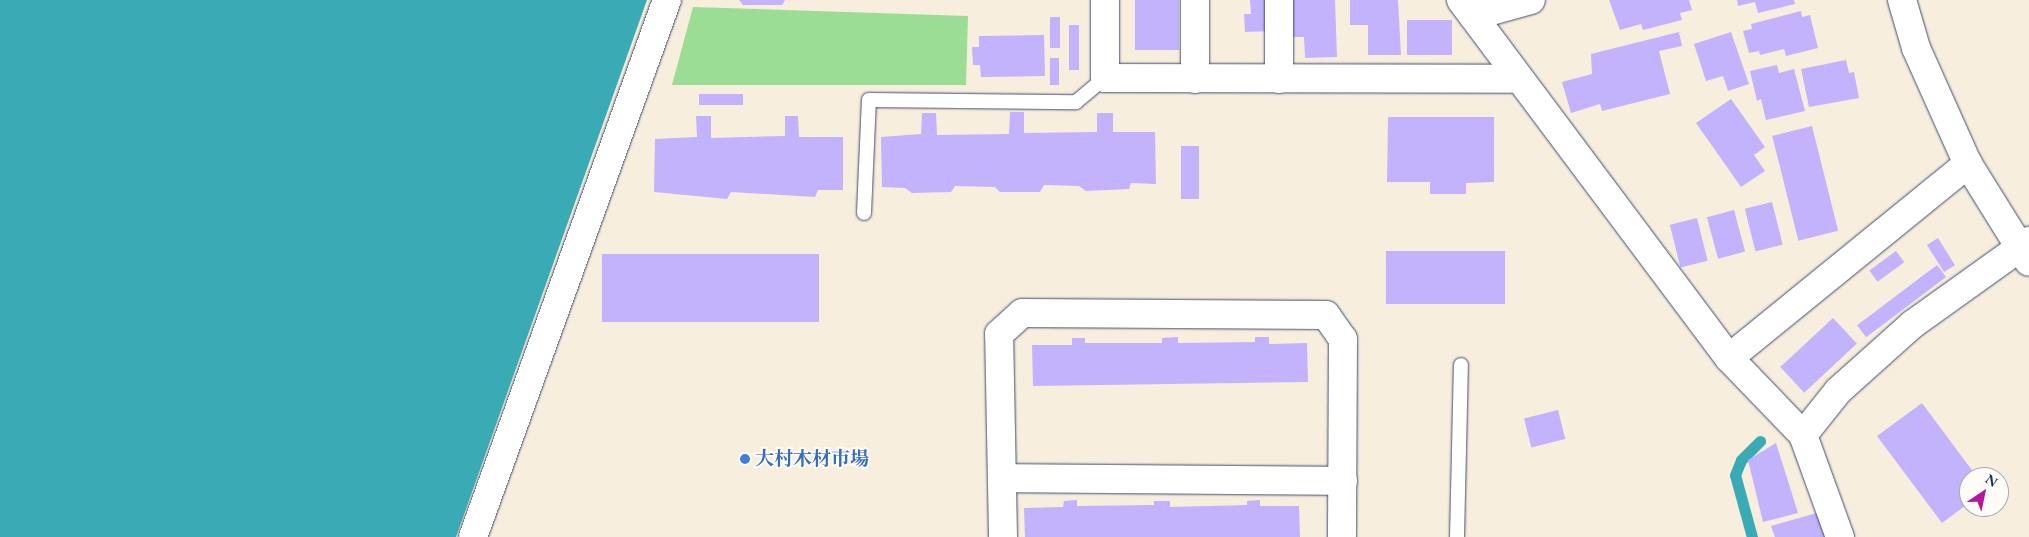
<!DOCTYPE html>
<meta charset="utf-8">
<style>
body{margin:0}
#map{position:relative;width:2029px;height:537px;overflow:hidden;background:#f7eedd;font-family:"EB Garamond","Noto Serif JP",serif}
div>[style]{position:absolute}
.green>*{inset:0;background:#9bdd95}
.water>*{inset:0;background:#3aabb4}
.stream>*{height:11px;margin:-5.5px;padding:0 5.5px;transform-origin:5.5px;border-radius:5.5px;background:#3aabb4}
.building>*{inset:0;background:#c2b3fc;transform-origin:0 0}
.roads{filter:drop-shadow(0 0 1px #3c4c71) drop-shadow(0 0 1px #3c4c71)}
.service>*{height:14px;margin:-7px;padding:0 7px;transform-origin:7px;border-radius:7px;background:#fff}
.minor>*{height:28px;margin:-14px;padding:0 14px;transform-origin:14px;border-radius:14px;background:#fff}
.tertiary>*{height:28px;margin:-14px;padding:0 14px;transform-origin:14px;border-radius:14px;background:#fff}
.dots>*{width:14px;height:14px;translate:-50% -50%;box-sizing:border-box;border:2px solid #fdfcf7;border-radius:50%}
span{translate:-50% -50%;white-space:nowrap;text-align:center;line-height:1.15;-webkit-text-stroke:4px #fdfcf7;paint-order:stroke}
.shop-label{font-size:19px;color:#366cbe;font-weight:700}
.left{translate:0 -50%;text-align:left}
.north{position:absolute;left:1959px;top:467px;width:50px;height:50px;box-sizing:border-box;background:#fdfcf7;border:1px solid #a3aaba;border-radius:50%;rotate:34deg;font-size:14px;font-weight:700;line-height:20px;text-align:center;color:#1b2f5e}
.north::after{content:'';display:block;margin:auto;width:18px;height:22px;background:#b5179e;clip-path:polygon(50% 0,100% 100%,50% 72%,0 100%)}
</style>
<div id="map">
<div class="green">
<i style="clip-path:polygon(693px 7px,968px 16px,966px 85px,672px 85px)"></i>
</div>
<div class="water">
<i style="clip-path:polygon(0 0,647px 0,456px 537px,0 537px)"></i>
</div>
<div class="stream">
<i style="left:1752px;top:537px;width:64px;rotate:-105.3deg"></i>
<i style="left:1735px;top:475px;width:16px;rotate:-68deg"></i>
<i style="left:1741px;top:460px;width:27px;rotate:-45deg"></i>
</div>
<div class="building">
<i style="clip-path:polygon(739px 0,785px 0,782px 5px,743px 5px)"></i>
<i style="left:1135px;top:0;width:44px;height:50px"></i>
<i style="clip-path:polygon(1250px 0,1272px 0,1273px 31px,1245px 32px,1244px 14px,1251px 14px)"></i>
<i style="clip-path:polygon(1291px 0,1335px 0,1337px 57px,1305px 58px,1304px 37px,1292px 37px)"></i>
<i style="clip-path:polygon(1350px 0,1398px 0,1401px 55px,1368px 55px,1368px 25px,1350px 25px)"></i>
<i style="clip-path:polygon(1609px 0,1689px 0,1692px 10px,1680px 13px,1682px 20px,1643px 30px,1641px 24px,1620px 30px)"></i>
<i style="clip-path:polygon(1737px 0,1794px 0,1795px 4px,1758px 13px,1755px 2px,1738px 6px)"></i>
<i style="clip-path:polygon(1801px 11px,1802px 17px,1810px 15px,1818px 48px,1786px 56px,1784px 49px,1760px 55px,1759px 51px,1749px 53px,1743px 31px,1752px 29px,1751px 24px)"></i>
<i style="left:1050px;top:17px;width:10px;height:31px"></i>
<i style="left:1407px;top:20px;width:45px;height:35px"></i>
<i style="left:1069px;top:25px;width:10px;height:45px"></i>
<i style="clip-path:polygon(1679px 32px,1682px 46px,1659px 51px,1670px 94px,1602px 111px,1600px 104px,1571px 113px,1562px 82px,1592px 74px,1591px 54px)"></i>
<i style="clip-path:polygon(1731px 32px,1749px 84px,1728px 91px,1723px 76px,1706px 81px,1694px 44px)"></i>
<i style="clip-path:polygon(1044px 35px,1045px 76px,981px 77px,980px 65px,973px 65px,972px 47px,979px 47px,979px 36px)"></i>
<i style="left:1050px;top:58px;width:9px;height:27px"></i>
<i style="clip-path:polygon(1846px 60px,1849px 73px,1854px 72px,1859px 98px,1809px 107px,1801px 69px)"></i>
<i style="clip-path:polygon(1777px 65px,1779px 73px,1794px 69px,1805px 111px,1766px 120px,1761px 99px,1757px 101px,1750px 71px)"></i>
<i style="left:743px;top:94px;width:11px;height:44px;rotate:90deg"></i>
<i style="clip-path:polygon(1731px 99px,1765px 147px,1754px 155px,1765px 171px,1741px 187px,1696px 123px)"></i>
<i style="clip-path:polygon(1010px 112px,1024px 112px,1024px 133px,1097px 132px,1097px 113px,1113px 113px,1113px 132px,1155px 132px,1156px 184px,1131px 183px,1129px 189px,1086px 191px,1079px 186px,1044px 185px,1040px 192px,1000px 192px,995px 187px,955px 186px,951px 192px,912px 193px,905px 188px,882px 187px,881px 137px,921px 134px,922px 113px,936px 113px,937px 135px,1009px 134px)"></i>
<i style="clip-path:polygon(696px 116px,711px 116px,711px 138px,785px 136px,785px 116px,798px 116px,799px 137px,843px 137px,843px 190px,818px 190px,815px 197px,731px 192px,727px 199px,654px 192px,655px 139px,697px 137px)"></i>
<i style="clip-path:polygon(1388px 117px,1494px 117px,1494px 182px,1466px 183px,1466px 194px,1430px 194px,1430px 182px,1387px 182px)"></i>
<i style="left:1812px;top:126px;width:108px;height:41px;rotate:76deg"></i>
<i style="left:1181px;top:146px;width:18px;height:53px"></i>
<i style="left:1772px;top:202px;width:44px;height:28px;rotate:76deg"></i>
<i style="left:1734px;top:210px;width:43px;height:28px;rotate:75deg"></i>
<i style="left:1697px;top:218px;width:44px;height:28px;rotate:76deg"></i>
<i style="left:1938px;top:238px;width:32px;height:13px;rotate:58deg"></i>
<i style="left:1386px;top:251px;width:119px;height:53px"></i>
<i style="left:1896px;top:251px;width:14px;height:33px;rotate:54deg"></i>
<i style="left:602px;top:254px;width:217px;height:68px"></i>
<i style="left:1937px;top:265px;width:15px;height:100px;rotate:53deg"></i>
<i style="left:1833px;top:318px;width:35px;height:72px;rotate:47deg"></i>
<i style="clip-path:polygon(1178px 337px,1178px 343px,1255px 342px,1255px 337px,1269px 337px,1269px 344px,1307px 343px,1308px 382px,1033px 386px,1032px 345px,1072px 345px,1072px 338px,1085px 338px,1085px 343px,1162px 343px,1162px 338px)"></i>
<i style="clip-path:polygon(1922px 403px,1977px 477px,1969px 477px,1969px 503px,1942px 523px,1877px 436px)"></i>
<i style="left:1558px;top:410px;width:30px;height:35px;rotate:76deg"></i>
<i style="clip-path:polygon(1776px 443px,1798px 513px,1763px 522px,1748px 460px)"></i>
<i style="clip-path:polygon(1077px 500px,1077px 506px,1154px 505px,1154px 501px,1170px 501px,1170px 507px,1247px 505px,1247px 501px,1260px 500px,1260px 506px,1299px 506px,1300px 537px,1025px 537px,1024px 508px,1063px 507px,1064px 501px)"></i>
<i style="clip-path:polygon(1820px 512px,1827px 537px,1775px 537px,1771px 526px)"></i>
</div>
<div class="roads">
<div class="service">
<i style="left:864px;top:213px;width:113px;rotate:-87.5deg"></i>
<i style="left:869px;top:100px;width:207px;rotate:0.6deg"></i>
<i style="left:1076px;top:102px;width:38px;rotate:-40deg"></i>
<i style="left:1457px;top:537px;width:172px;rotate:-88.7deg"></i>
</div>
<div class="minor">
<i style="left:1105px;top:0;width:78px;rotate:90deg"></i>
<i style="left:1105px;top:78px;width:412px;rotate:0.1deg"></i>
<i style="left:1461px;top:0;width:447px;rotate:53.2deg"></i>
<i style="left:1729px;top:358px;width:107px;rotate:46.1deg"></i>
<i style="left:1803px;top:435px;width:109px;rotate:70.1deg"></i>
<i style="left:1473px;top:16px;width:60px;rotate:-15.4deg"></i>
<i style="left:1195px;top:79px;width:79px;rotate:-90deg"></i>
<i style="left:1279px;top:79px;width:79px;rotate:-90deg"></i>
<i style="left:1729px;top:358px;width:308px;rotate:-39.1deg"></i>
<i style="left:1803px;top:435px;width:56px;rotate:-51.5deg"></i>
<i style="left:1838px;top:391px;width:101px;rotate:-41.8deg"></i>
<i style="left:1913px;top:324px;width:143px;rotate:-35.6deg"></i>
<i style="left:1002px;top:478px;width:341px;rotate:0.5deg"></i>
<i style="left:473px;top:537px;width:571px;rotate:-70.14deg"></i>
<i style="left:1003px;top:537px;width:203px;rotate:-91.1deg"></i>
<i style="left:999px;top:334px;width:31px;rotate:-42deg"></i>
<i style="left:1022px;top:313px;width:304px;rotate:0.4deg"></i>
<i style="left:1326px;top:315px;width:29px;rotate:55deg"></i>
<i style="left:1343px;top:339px;width:198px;rotate:90.3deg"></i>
</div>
<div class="tertiary">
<i style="left:1902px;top:0;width:50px;rotate:73.7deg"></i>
<i style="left:1916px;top:48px;width:127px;rotate:65.9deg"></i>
<i style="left:1968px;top:164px;width:115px;rotate:58.1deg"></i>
</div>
</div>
<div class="dots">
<i style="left:745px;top:459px;background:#3f7fe0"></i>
</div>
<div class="shop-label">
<span class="left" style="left:755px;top:459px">大村木材市場</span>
</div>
<div class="north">N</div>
</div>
